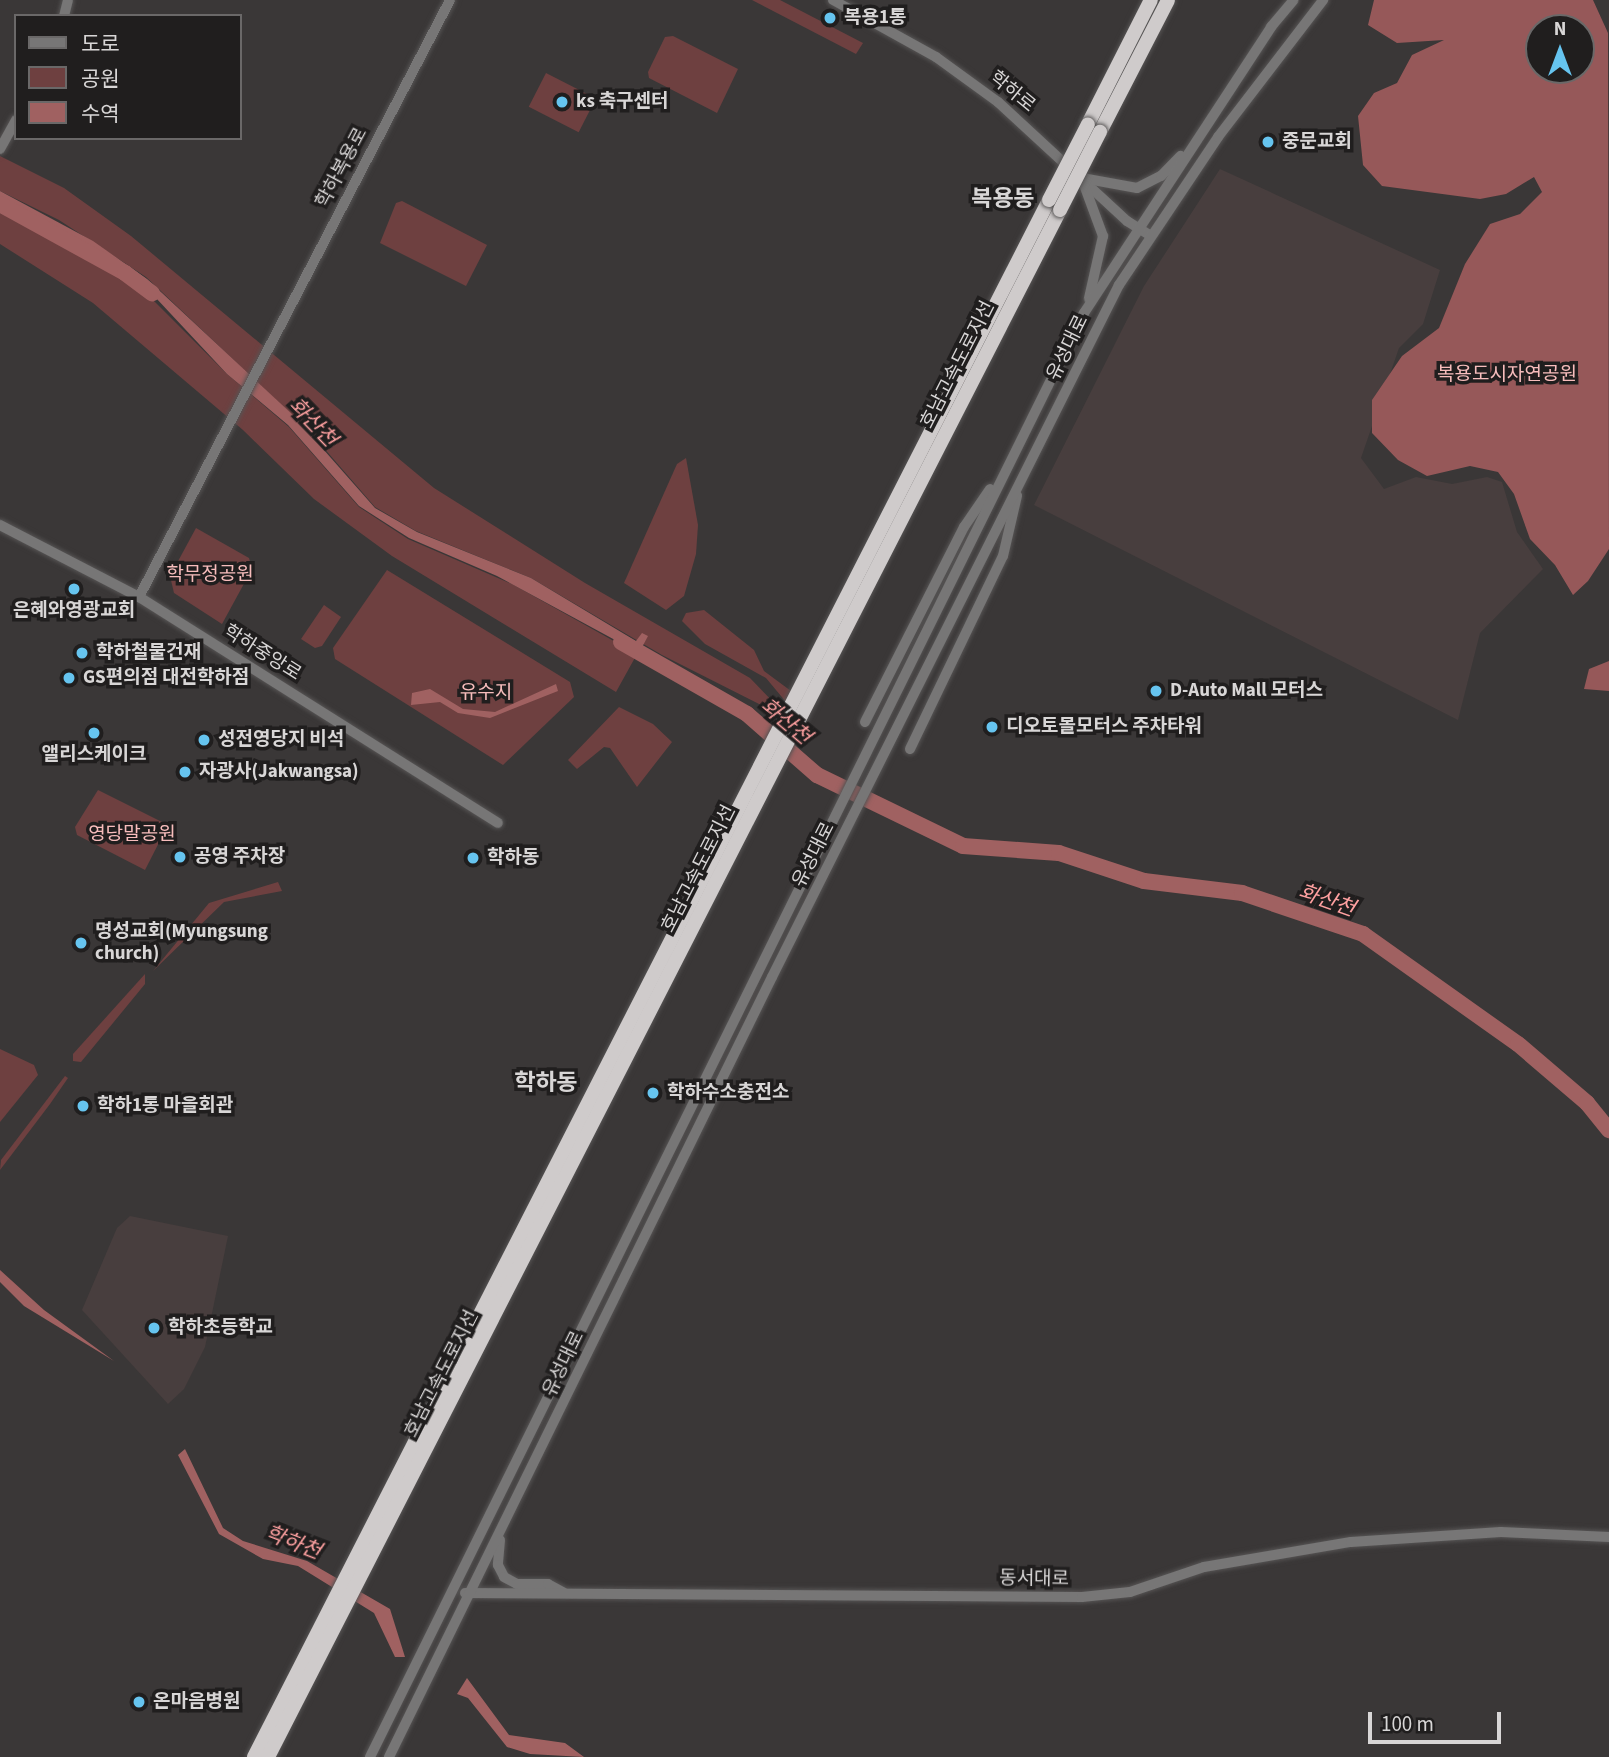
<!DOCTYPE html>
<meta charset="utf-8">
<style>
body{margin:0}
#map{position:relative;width:1609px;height:1757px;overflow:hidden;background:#3a3737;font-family:"Source Sans 3","Noto Sans KR",sans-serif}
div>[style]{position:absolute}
.built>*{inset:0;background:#483e3e}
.green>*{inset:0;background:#6e4040;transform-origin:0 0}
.forest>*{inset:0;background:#965859}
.water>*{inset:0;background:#a06161}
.river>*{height:16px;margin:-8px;padding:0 8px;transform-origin:8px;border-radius:8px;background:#a06161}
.roads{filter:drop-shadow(0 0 2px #565454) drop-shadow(0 0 2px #565454)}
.minor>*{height:10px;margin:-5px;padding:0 5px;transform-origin:5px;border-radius:5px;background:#777676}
.highway>*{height:14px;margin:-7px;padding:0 7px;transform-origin:7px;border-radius:7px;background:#cfcbcb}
.bridges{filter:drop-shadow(0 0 2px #565454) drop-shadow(0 0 2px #565454)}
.highway-bridge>*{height:14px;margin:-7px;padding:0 7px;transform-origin:7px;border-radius:7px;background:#cfcbcb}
.dots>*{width:19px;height:19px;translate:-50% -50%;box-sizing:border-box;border:4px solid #201e1e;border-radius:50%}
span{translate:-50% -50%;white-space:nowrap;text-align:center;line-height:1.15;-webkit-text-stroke:7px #201e1e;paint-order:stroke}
.poi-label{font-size:19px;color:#d8d6d6;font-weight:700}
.left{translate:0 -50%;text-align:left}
.street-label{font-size:19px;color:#d8d6d6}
.park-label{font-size:19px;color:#f7bdbc}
.water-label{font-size:21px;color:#ffa1a1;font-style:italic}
.quarter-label{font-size:23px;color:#d8d6d6;font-weight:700}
.legend{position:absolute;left:14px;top:14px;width:228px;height:126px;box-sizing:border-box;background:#201e1e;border:2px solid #6a6868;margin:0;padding:9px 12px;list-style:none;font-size:21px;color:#d8d6d6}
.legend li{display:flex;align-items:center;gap:14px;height:35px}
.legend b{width:35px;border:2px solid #6a6868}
.north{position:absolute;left:1525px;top:14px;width:70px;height:70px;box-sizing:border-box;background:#201e1e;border:2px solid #6a6868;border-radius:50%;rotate:0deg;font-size:19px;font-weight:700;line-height:28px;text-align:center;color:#d8d6d6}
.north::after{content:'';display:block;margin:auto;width:24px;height:32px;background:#66c4ef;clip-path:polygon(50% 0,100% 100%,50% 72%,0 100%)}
.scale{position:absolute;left:1368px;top:1712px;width:133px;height:32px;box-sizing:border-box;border:4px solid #d8d6d6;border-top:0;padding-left:9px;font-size:21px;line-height:24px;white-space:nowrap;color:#d8d6d6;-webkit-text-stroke:5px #201e1e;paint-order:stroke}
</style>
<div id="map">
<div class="built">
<i style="clip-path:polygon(1220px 169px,1440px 270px,1423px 324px,1399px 348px,1361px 458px,1384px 489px,1416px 477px,1452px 484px,1487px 477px,1502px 482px,1517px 532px,1543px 569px,1480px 633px,1458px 720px,1034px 505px,1144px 286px)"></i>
<i style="clip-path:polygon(130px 1216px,228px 1236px,205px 1347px,184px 1389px,168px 1404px,82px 1310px,117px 1228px)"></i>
</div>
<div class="green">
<i style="clip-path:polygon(752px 0,780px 0,863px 43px,856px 54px)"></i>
<i style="clip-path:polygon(673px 36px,738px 69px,717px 113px,649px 78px,648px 72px,665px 37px)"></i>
<i style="left:546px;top:73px;width:56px;height:38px;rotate:27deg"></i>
<i style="clip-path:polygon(0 156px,64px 188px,131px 236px,434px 488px,585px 583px,750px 678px,782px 711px,779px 714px,662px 655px,531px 578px,416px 531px,375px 507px,310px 432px,146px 277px,59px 220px,0 191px)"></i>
<i style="clip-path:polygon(402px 201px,487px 245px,466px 286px,380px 243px,396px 203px)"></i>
<i style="clip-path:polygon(0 203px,124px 271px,227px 374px,289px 427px,359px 507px,408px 539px,512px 584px,637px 654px,616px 692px,392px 556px,314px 499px,243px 430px,93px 303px,0 244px)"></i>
<i style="clip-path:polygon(686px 458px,698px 525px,696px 554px,684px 596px,666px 610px,624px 583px,677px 464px)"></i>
<i style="clip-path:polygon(196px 528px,249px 558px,252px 569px,222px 624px,174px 593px,170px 576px)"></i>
<i style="clip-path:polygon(387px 570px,570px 682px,574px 697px,503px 765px,335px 659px,333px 648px)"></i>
<i style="clip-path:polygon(324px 605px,341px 617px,322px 646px,315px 648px,301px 639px)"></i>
<i style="clip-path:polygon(704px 610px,754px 650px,764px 671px,791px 691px,786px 702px,766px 678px,705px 644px,682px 621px,686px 613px)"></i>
<i style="clip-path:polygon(619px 707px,653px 724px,672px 742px,637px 787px,610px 748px,604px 747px,577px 769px,568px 760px)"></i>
<i style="clip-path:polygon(98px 790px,168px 825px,145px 870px,77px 835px,75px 827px)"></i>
<i style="clip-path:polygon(278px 882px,282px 891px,224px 902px,153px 971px,209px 903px)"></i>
<i style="clip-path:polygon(145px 974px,145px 984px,81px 1062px,73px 1061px,73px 1054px)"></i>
<i style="clip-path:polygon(0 1049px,34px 1065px,38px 1075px,0 1122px)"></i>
<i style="clip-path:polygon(65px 1076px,68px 1078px,50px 1104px,0 1170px,1px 1160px)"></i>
</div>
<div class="forest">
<i style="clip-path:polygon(evenodd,1374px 0,1593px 0,1608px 33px,1609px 549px,1588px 581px,1573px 595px,1555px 565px,1530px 539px,1514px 494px,1498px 472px,1470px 466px,1427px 476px,1398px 460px,1372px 433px,1372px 400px,1402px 356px,1439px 328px,1465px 264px,1490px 224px,1520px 214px,1542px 192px,1534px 177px,1506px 194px,1480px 199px,1382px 186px,1363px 165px,1358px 116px,1374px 93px,1397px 83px,1412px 55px,1444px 40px,1397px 43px,1368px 25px,1374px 0,1539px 28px,1581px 28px,1581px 70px,1539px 70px,1539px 28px)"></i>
<i style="clip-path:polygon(1609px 661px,1609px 691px,1584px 689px,1589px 669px)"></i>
</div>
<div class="water">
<i style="clip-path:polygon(0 191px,93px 241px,147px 279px,294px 416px,375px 508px,417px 532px,531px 578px,636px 641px,642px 633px,648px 636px,639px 653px,497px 576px,409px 538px,359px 506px,288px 425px,227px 374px,156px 298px,124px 271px,0 202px)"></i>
<i style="clip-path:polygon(556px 684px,558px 691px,490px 718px,458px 713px,440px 702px,411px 705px,412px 693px,430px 689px,463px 709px,495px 712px)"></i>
<i style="clip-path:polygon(0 1270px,44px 1310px,114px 1361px,24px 1306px,0 1282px)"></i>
<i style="clip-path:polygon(185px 1449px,223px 1528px,243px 1541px,307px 1561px,390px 1609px,405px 1657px,395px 1657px,374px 1613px,298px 1566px,263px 1559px,219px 1534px,178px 1455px)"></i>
<i style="clip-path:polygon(467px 1678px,509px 1735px,565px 1743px,584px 1757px,530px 1754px,507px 1747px,468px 1698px,457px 1694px)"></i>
</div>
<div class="river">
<i style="left:0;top:204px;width:143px;rotate:28.9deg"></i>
<i style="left:125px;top:273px;width:34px;rotate:37deg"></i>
<i style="left:621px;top:642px;width:145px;rotate:29.7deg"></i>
<i style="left:747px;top:714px;width:93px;rotate:41.1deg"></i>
<i style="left:817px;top:775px;width:162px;rotate:25.9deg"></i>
<i style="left:963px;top:846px;width:96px;rotate:4.2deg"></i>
<i style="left:1059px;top:853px;width:89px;rotate:18.2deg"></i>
<i style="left:1144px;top:881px;width:99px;rotate:7deg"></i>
<i style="left:1242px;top:893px;width:128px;rotate:18.7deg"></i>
<i style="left:1363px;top:934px;width:190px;rotate:35.4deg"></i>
<i style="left:1518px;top:1044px;width:91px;rotate:40.5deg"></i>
<i style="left:1587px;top:1103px;width:35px;rotate:51deg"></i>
</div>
<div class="roads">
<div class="minor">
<i style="left:833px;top:0;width:118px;rotate:29deg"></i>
<i style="left:936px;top:57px;width:77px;rotate:36deg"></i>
<i style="left:998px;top:102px;width:176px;rotate:42.7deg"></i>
<i style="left:1127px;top:221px;width:28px;rotate:32deg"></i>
<i style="left:64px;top:16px;width:16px;rotate:-76deg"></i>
<i style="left:0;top:149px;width:33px;rotate:-61deg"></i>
<i style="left:1082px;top:178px;width:56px;rotate:10.3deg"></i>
<i style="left:1137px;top:188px;width:27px;rotate:-27deg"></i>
<i style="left:1161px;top:176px;width:28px;rotate:-46deg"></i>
<i style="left:1083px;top:182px;width:58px;rotate:69.7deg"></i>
<i style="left:1103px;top:236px;width:64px;rotate:102.7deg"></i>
<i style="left:0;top:525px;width:157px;rotate:27.4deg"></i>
<i style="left:139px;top:597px;width:424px;rotate:32.2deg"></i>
<i style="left:139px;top:597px;width:673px;rotate:-62.48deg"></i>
<i style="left:865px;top:722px;width:219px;rotate:-63.1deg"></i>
<i style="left:964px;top:527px;width:46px;rotate:-55.6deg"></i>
<i style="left:910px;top:749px;width:214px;rotate:-64.3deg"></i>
<i style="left:1003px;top:556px;width:62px;rotate:-76.9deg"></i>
<i style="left:500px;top:1540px;width:25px;rotate:95deg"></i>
<i style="left:498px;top:1565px;width:13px;rotate:63deg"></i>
<i style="left:504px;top:1577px;width:15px;rotate:28deg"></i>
<i style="left:517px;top:1584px;width:31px"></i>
<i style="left:548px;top:1584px;width:18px;rotate:29deg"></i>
<i style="left:465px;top:1593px;width:617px;rotate:0.37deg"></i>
<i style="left:1082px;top:1597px;width:48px;rotate:-5.9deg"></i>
<i style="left:1130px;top:1592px;width:78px;rotate:-18.7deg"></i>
<i style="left:1204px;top:1567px;width:149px;rotate:-9.7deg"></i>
<i style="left:1351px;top:1542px;width:150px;rotate:-3.8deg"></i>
<i style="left:1501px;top:1532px;width:108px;rotate:2.7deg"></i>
<i style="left:370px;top:1757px;width:1611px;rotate:-63.69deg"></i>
<i style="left:1084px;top:313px;width:342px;rotate:-56.8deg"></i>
<i style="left:1271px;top:27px;width:35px;rotate:-50deg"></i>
<i style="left:389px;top:1757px;width:869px;rotate:-63.85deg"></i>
<i style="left:772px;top:977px;width:774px;rotate:-63.37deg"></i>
<i style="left:1119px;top:285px;width:178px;rotate:-56.2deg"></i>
<i style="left:1218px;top:137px;width:173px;rotate:-52.5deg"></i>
</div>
<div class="highway">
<i style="left:1088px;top:124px;width:139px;rotate:-63.1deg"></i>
<i style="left:1100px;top:132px;width:148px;rotate:-62.7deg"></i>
<i style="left:254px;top:1757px;width:1748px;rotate:-62.95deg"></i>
<i style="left:268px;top:1757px;width:1738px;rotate:-62.89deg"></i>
</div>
</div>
<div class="bridges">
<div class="highway-bridge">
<i style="left:1049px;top:200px;width:85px;rotate:-62.8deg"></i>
<i style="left:1060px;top:210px;width:88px;rotate:-62.9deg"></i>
</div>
</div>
<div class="dots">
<i style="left:830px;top:18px;background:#66c4ef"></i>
<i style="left:562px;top:102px;background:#66c4ef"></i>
<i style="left:1268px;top:142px;background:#66c4ef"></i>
<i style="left:74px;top:589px;background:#66c4ef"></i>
<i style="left:82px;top:653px;background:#66c4ef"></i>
<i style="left:69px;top:678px;background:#66c4ef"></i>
<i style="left:1156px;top:691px;background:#66c4ef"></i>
<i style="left:992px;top:727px;background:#66c4ef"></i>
<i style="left:94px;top:733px;background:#66c4ef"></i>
<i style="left:204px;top:740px;background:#66c4ef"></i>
<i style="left:185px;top:772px;background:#66c4ef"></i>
<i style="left:180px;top:857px;background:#66c4ef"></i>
<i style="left:473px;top:858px;background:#66c4ef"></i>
<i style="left:81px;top:943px;background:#66c4ef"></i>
<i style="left:653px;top:1093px;background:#66c4ef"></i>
<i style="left:83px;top:1106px;background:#66c4ef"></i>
<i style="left:154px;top:1328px;background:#66c4ef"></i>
<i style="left:139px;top:1702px;background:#66c4ef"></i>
</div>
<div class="poi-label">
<span class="left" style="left:844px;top:18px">복용1통</span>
<span class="left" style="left:576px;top:102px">ks 축구센터</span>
<span class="left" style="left:1282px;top:142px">중문교회</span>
<span style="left:74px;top:611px">은혜와영광교회</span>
<span class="left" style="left:96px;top:653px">학하철물건재</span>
<span class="left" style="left:83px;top:678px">GS편의점 대전학하점</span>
<span class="left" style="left:1170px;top:691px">D-Auto Mall 모터스</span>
<span class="left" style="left:1006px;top:727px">디오토몰모터스 주차타워</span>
<span class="left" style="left:218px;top:740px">성전영당지 비석</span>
<span style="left:94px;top:755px">앨리스케이크</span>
<span class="left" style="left:199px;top:772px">자광사(Jakwangsa)</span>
<span class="left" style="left:194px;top:857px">공영 주차장</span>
<span class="left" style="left:487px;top:858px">학하동</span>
<span class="left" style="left:95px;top:943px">명성교회(Myungsung<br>church)</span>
<span class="left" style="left:667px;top:1093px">학하수소충전소</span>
<span class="left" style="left:97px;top:1106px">학하1통 마을회관</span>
<span class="left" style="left:168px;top:1328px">학하초등학교</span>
<span class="left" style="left:153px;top:1702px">온마음병원</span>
</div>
<div class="street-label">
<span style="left:1012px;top:92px;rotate:39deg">학하로</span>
<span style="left:342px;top:168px;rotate:-62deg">학하복용로</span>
<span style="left:1068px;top:348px;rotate:-64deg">유성대로</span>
<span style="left:958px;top:365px;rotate:-63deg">호남고속도로지선</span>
<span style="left:262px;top:653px;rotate:32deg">학하중앙로</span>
<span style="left:814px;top:855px;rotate:-63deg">유성대로</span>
<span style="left:699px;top:869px;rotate:-63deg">호남고속도로지선</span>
<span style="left:564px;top:1364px;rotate:-64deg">유성대로</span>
<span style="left:442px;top:1374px;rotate:-63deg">호남고속도로지선</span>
<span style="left:1034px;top:1579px;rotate:1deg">동서대로</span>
</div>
<div class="park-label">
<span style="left:1507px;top:375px">복용도시자연공원</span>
<span style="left:210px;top:575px">학무정공원</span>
<span style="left:486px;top:693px">유수지</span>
<span style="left:132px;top:835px">영당말공원</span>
</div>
<div class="water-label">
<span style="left:313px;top:422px;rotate:46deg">화산천</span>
<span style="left:786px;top:721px;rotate:40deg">화산천</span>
<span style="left:1327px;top:900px;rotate:19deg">화산천</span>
<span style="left:293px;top:1542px;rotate:21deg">학하천</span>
</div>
<div class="quarter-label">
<span style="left:1003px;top:199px">복용동</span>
<span style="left:546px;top:1083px">학하동</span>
</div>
<ul class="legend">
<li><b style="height:9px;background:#777676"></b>도로</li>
<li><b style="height:19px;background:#6e4040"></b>공원</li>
<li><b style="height:19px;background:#a06161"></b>수역</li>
</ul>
<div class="north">N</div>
<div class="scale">100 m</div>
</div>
